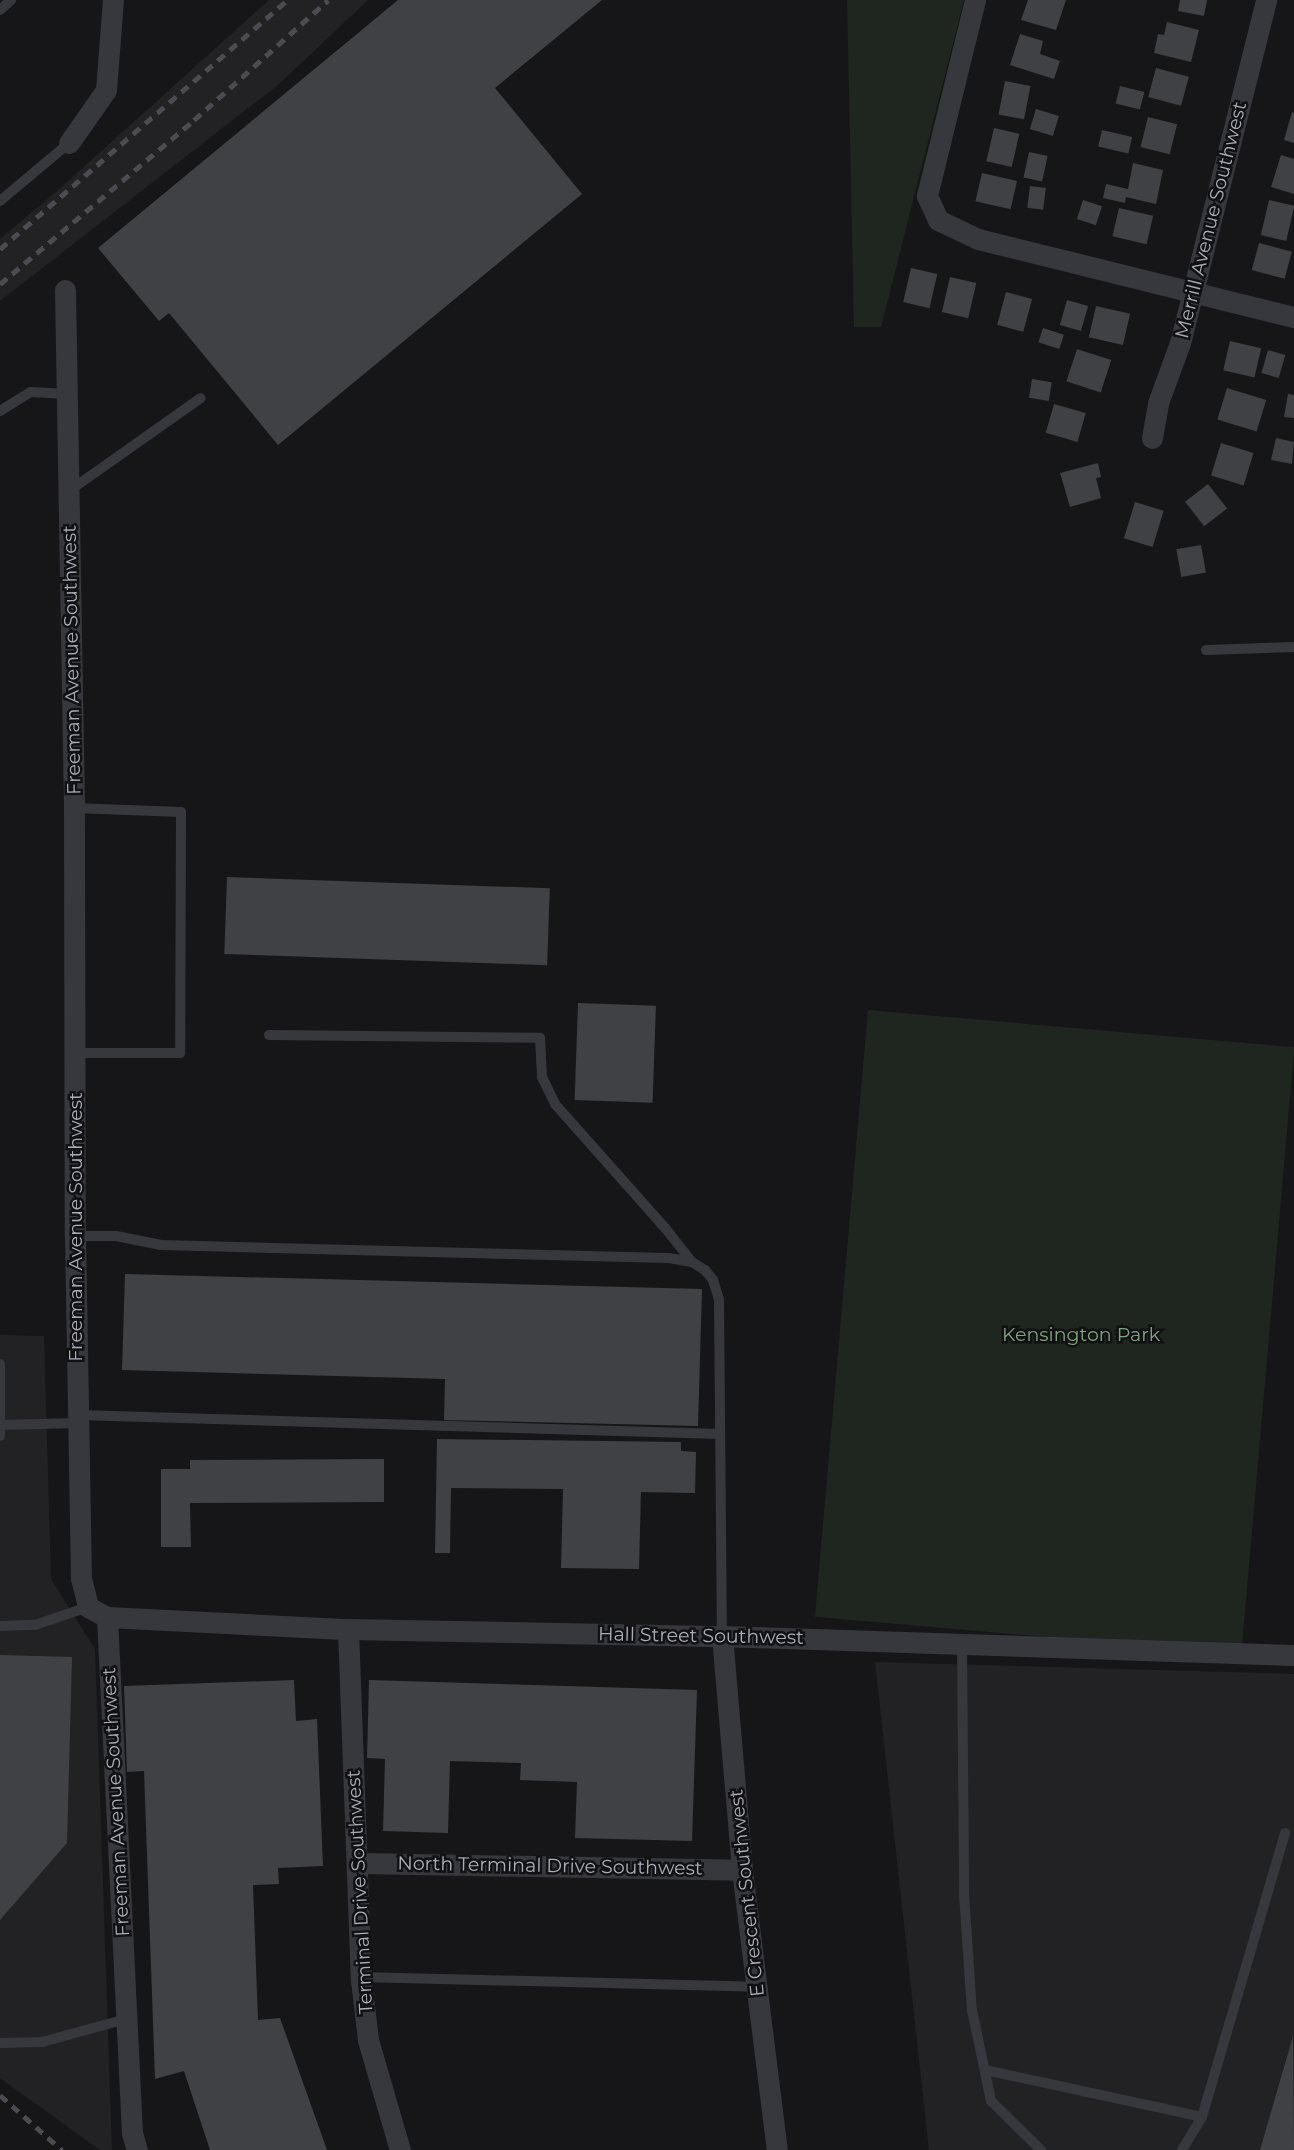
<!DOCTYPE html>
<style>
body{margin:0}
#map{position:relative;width:1294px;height:2150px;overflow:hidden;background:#161618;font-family:Montserrat,sans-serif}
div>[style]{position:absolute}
.built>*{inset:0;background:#222225}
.green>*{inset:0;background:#1e261f;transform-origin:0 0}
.building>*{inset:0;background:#404145;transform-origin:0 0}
.lane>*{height:10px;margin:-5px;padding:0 5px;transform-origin:5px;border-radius:5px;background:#37383d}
.street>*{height:21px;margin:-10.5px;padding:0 10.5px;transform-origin:10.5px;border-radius:10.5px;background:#37383d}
.rail>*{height:5px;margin-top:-2.5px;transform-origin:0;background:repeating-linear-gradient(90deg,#4a4c52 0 9px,transparent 0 16px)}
span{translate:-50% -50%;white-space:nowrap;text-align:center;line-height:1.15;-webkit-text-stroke:5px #111113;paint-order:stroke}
.street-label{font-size:19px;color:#a8adb8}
.park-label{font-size:19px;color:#7fa381}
</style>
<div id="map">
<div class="built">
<i style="clip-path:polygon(269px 0,368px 0,278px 85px,0 301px,0 239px,57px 191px)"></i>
<i style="clip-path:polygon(0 1335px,44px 1336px,51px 1579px,95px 1649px,112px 2150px,100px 2150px,0 2078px)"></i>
<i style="clip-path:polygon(875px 1662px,1294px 1674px,1294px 2150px,929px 2150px)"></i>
</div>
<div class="green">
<i style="clip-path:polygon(847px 0,964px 0,881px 327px,854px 327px)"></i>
<i style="left:868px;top:1010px;width:428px;height:609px;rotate:5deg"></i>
</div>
<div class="building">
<i style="clip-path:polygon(398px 0,602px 0,495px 88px,582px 194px,278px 445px,169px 313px,159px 321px,98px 248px)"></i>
<i style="clip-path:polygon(1028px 0,1066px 0,1056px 30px,1021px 20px)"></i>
<i style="clip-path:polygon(1180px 0,1207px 0,1204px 16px,1178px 11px)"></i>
<i style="clip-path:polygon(1167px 22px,1199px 30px,1191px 62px,1154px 53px,1158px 34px,1164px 35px)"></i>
<i style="clip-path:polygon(1020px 34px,1043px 41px,1040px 54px,1060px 61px,1054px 79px,1010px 65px)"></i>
<i style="left:1156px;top:68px;width:34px;height:30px;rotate:15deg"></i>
<i style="left:1005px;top:81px;width:26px;height:34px;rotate:11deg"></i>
<i style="left:1120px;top:86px;width:25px;height:18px;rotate:14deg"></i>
<i style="left:1036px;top:109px;width:24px;height:21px;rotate:17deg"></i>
<i style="clip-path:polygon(1292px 112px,1294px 113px,1294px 143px,1284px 140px)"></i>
<i style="left:1148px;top:117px;width:30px;height:31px;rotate:14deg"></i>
<i style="left:994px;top:128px;width:26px;height:34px;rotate:13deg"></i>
<i style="left:1102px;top:130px;width:31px;height:17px;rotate:13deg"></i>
<i style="left:1029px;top:152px;width:19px;height:26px;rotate:12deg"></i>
<i style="clip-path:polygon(1281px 155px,1294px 159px,1294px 194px,1271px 187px)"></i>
<i style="clip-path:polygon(1133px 163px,1163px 170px,1156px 204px,1126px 197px,1125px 203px,1103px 198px,1106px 184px,1128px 189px)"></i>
<i style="left:982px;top:173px;width:36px;height:29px;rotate:13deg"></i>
<i style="left:1030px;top:186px;width:16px;height:22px;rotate:7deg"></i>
<i style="left:1083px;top:200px;width:20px;height:20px;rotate:18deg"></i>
<i style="left:1269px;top:200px;width:26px;height:36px;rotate:13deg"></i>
<i style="left:1119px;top:208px;width:35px;height:29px;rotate:13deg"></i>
<i style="left:1259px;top:243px;width:34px;height:28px;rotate:15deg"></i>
<i style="left:911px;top:268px;width:27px;height:35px;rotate:13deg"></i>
<i style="left:950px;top:277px;width:27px;height:36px;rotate:13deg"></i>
<i style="left:1006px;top:292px;width:27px;height:34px;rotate:15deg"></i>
<i style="left:1067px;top:300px;width:22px;height:26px;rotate:16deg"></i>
<i style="left:1096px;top:306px;width:35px;height:32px;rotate:13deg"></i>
<i style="left:1043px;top:328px;width:22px;height:15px;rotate:18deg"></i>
<i style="left:1230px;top:341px;width:32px;height:30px;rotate:13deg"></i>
<i style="left:1077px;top:349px;width:36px;height:34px;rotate:18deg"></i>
<i style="left:1268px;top:350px;width:18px;height:24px;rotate:16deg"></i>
<i style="left:1032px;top:379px;width:20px;height:19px;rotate:9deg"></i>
<i style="left:1227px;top:388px;width:41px;height:33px;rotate:17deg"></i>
<i style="clip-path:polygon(1288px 394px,1294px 395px,1294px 418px,1284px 417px)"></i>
<i style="left:1054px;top:404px;width:33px;height:30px;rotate:16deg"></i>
<i style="clip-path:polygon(1276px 438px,1294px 442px,1292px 464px,1271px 460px)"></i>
<i style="left:1221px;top:443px;width:34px;height:34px;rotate:17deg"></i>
<i style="clip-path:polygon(1098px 463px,1101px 477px,1096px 478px,1101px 498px,1070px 507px,1060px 473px)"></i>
<i style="left:1208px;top:484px;width:31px;height:29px;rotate:52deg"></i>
<i style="left:1135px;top:502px;width:30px;height:38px;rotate:17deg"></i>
<i style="left:1201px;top:545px;width:28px;height:25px;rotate:80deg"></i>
<i style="left:227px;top:877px;width:323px;height:77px;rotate:2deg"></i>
<i style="left:578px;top:1003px;width:78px;height:97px;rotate:2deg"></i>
<i style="clip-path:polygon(125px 1274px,702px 1289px,698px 1426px,444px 1420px,445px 1379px,122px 1370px)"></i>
<i style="clip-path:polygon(437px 1439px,681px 1442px,681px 1451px,696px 1452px,695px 1493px,641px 1492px,639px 1569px,561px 1568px,563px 1489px,451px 1488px,450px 1553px,435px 1553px)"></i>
<i style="clip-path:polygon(384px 1459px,384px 1502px,190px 1503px,191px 1547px,161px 1547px,161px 1469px,190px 1469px,190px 1460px)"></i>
<i style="clip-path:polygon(0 1655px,72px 1657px,67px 1843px,0 1920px)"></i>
<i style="clip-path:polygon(294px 1680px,296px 1721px,317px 1719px,323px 1866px,278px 1868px,279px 1884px,253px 1885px,258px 2020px,280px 2018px,327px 2150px,210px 2150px,184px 2071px,155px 2079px,144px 1771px,127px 1772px,124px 1686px)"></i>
<i style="clip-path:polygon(369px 1680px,697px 1690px,692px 1841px,575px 1838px,577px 1782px,520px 1780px,521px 1763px,450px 1761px,448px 1833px,383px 1831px,385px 1759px,367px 1758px)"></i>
<i style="clip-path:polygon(1293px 2036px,1294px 2150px,1260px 2150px)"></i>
</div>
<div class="lane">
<i style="left:0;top:10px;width:15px;rotate:-42deg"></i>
<i style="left:0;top:201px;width:90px;rotate:-40deg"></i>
<i style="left:0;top:411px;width:36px;rotate:-32deg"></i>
<i style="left:31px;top:392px;width:36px;rotate:3deg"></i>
<i style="left:69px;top:491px;width:161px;rotate:-35.2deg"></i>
<i style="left:1206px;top:650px;width:88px;rotate:-2deg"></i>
<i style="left:74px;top:808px;width:107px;rotate:2.1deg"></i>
<i style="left:181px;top:812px;width:241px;rotate:90.2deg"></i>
<i style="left:180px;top:1053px;width:105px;rotate:180deg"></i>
<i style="left:269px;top:1035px;width:271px;rotate:0.6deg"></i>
<i style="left:540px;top:1038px;width:39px;rotate:87deg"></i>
<i style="left:542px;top:1077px;width:30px;rotate:64deg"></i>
<i style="left:555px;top:1104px;width:167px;rotate:48.4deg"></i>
<i style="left:666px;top:1229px;width:42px;rotate:51.8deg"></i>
<i style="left:75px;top:1236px;width:41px"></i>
<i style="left:116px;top:1236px;width:46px;rotate:11.3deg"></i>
<i style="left:161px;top:1245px;width:508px;rotate:1.47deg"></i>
<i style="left:669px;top:1258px;width:23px;rotate:10deg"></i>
<i style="left:692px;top:1262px;width:15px;rotate:32deg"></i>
<i style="left:705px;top:1270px;width:13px;rotate:51deg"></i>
<i style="left:713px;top:1280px;width:21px;rotate:73deg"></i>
<i style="left:719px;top:1300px;width:336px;rotate:89.5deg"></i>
<i style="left:0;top:1364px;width:72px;rotate:90deg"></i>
<i style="left:78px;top:1415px;width:642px;rotate:1.7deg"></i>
<i style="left:0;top:1425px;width:78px;rotate:-1.5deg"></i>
<i style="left:0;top:1626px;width:35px;rotate:-2deg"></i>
<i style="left:35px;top:1625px;width:56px;rotate:-18.8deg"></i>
<i style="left:962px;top:1644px;width:250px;rotate:89.5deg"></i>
<i style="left:964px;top:1894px;width:116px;rotate:86.1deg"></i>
<i style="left:972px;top:2010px;width:93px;rotate:78.2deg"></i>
<i style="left:991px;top:2101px;width:70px;rotate:44.4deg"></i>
<i style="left:361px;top:1977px;width:396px;rotate:1.4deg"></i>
<i style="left:0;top:2043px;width:42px;rotate:-1.4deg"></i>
<i style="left:42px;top:2042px;width:87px;rotate:-15.3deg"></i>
<i style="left:985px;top:2070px;width:222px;rotate:12.2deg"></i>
<i style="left:1182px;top:2150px;width:39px;rotate:-59deg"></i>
<i style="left:1202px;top:2117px;width:296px;rotate:-73.7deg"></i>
</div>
<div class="street">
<i style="left:975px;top:0;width:202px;rotate:103.8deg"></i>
<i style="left:927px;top:196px;width:26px;rotate:65deg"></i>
<i style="left:938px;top:220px;width:44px;rotate:25.4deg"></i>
<i style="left:978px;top:239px;width:325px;rotate:13.9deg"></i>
<i style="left:69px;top:143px;width:65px;rotate:-55.1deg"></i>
<i style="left:106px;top:90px;width:90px;rotate:-85.6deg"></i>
<i style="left:65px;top:290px;width:518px;rotate:89deg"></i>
<i style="left:74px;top:808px;width:428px;rotate:89.9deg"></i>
<i style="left:75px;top:1236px;width:342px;rotate:89deg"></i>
<i style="left:81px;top:1578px;width:30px;rotate:76deg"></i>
<i style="left:88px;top:1607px;width:21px;rotate:28deg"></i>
<i style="left:107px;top:1617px;width:241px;rotate:2.9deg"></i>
<i style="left:348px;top:1629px;width:374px;rotate:1.1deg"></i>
<i style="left:722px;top:1636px;width:572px;rotate:1.9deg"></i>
<i style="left:1152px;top:438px;width:36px;rotate:-80deg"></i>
<i style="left:1158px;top:403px;width:64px;rotate:-69.9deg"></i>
<i style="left:1180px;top:343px;width:354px;rotate:-75.9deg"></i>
<i style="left:107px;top:1617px;width:517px;rotate:87.23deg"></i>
<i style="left:132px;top:2133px;width:18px;rotate:74deg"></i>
<i style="left:348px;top:1629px;width:351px;rotate:87.9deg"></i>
<i style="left:361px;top:1980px;width:60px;rotate:83.3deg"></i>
<i style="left:368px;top:2040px;width:115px;rotate:73.8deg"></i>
<i style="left:722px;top:1636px;width:235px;rotate:85.1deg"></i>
<i style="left:742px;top:1870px;width:282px;rotate:82.9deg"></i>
<i style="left:358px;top:1863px;width:384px;rotate:1deg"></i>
</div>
<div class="rail">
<i style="left:0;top:249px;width:380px;rotate:-40.9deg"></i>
<i style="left:0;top:284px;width:254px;rotate:-40.2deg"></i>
<i style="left:194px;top:120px;width:180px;rotate:-41.8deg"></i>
<i style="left:0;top:2095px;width:83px;rotate:41.6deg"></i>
</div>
<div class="street-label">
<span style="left:1211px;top:220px;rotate:-76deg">Merrill Avenue Southwest</span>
<span style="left:72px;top:660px;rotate:-91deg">Freeman Avenue Southwest</span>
<span style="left:76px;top:1227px;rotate:-90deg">Freeman Avenue Southwest</span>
<span style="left:701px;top:1636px;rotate:1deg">Hall Street Southwest</span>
<span style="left:116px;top:1802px;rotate:-93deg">Freeman Avenue Southwest</span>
<span style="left:550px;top:1866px;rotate:1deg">North Terminal Drive Southwest</span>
<span style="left:360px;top:1892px;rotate:-93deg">Terminal Drive Southwest</span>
<span style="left:747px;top:1893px;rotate:-96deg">E Crescent Southwest</span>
</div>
<div class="park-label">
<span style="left:1081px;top:1335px">Kensington Park</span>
</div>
</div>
